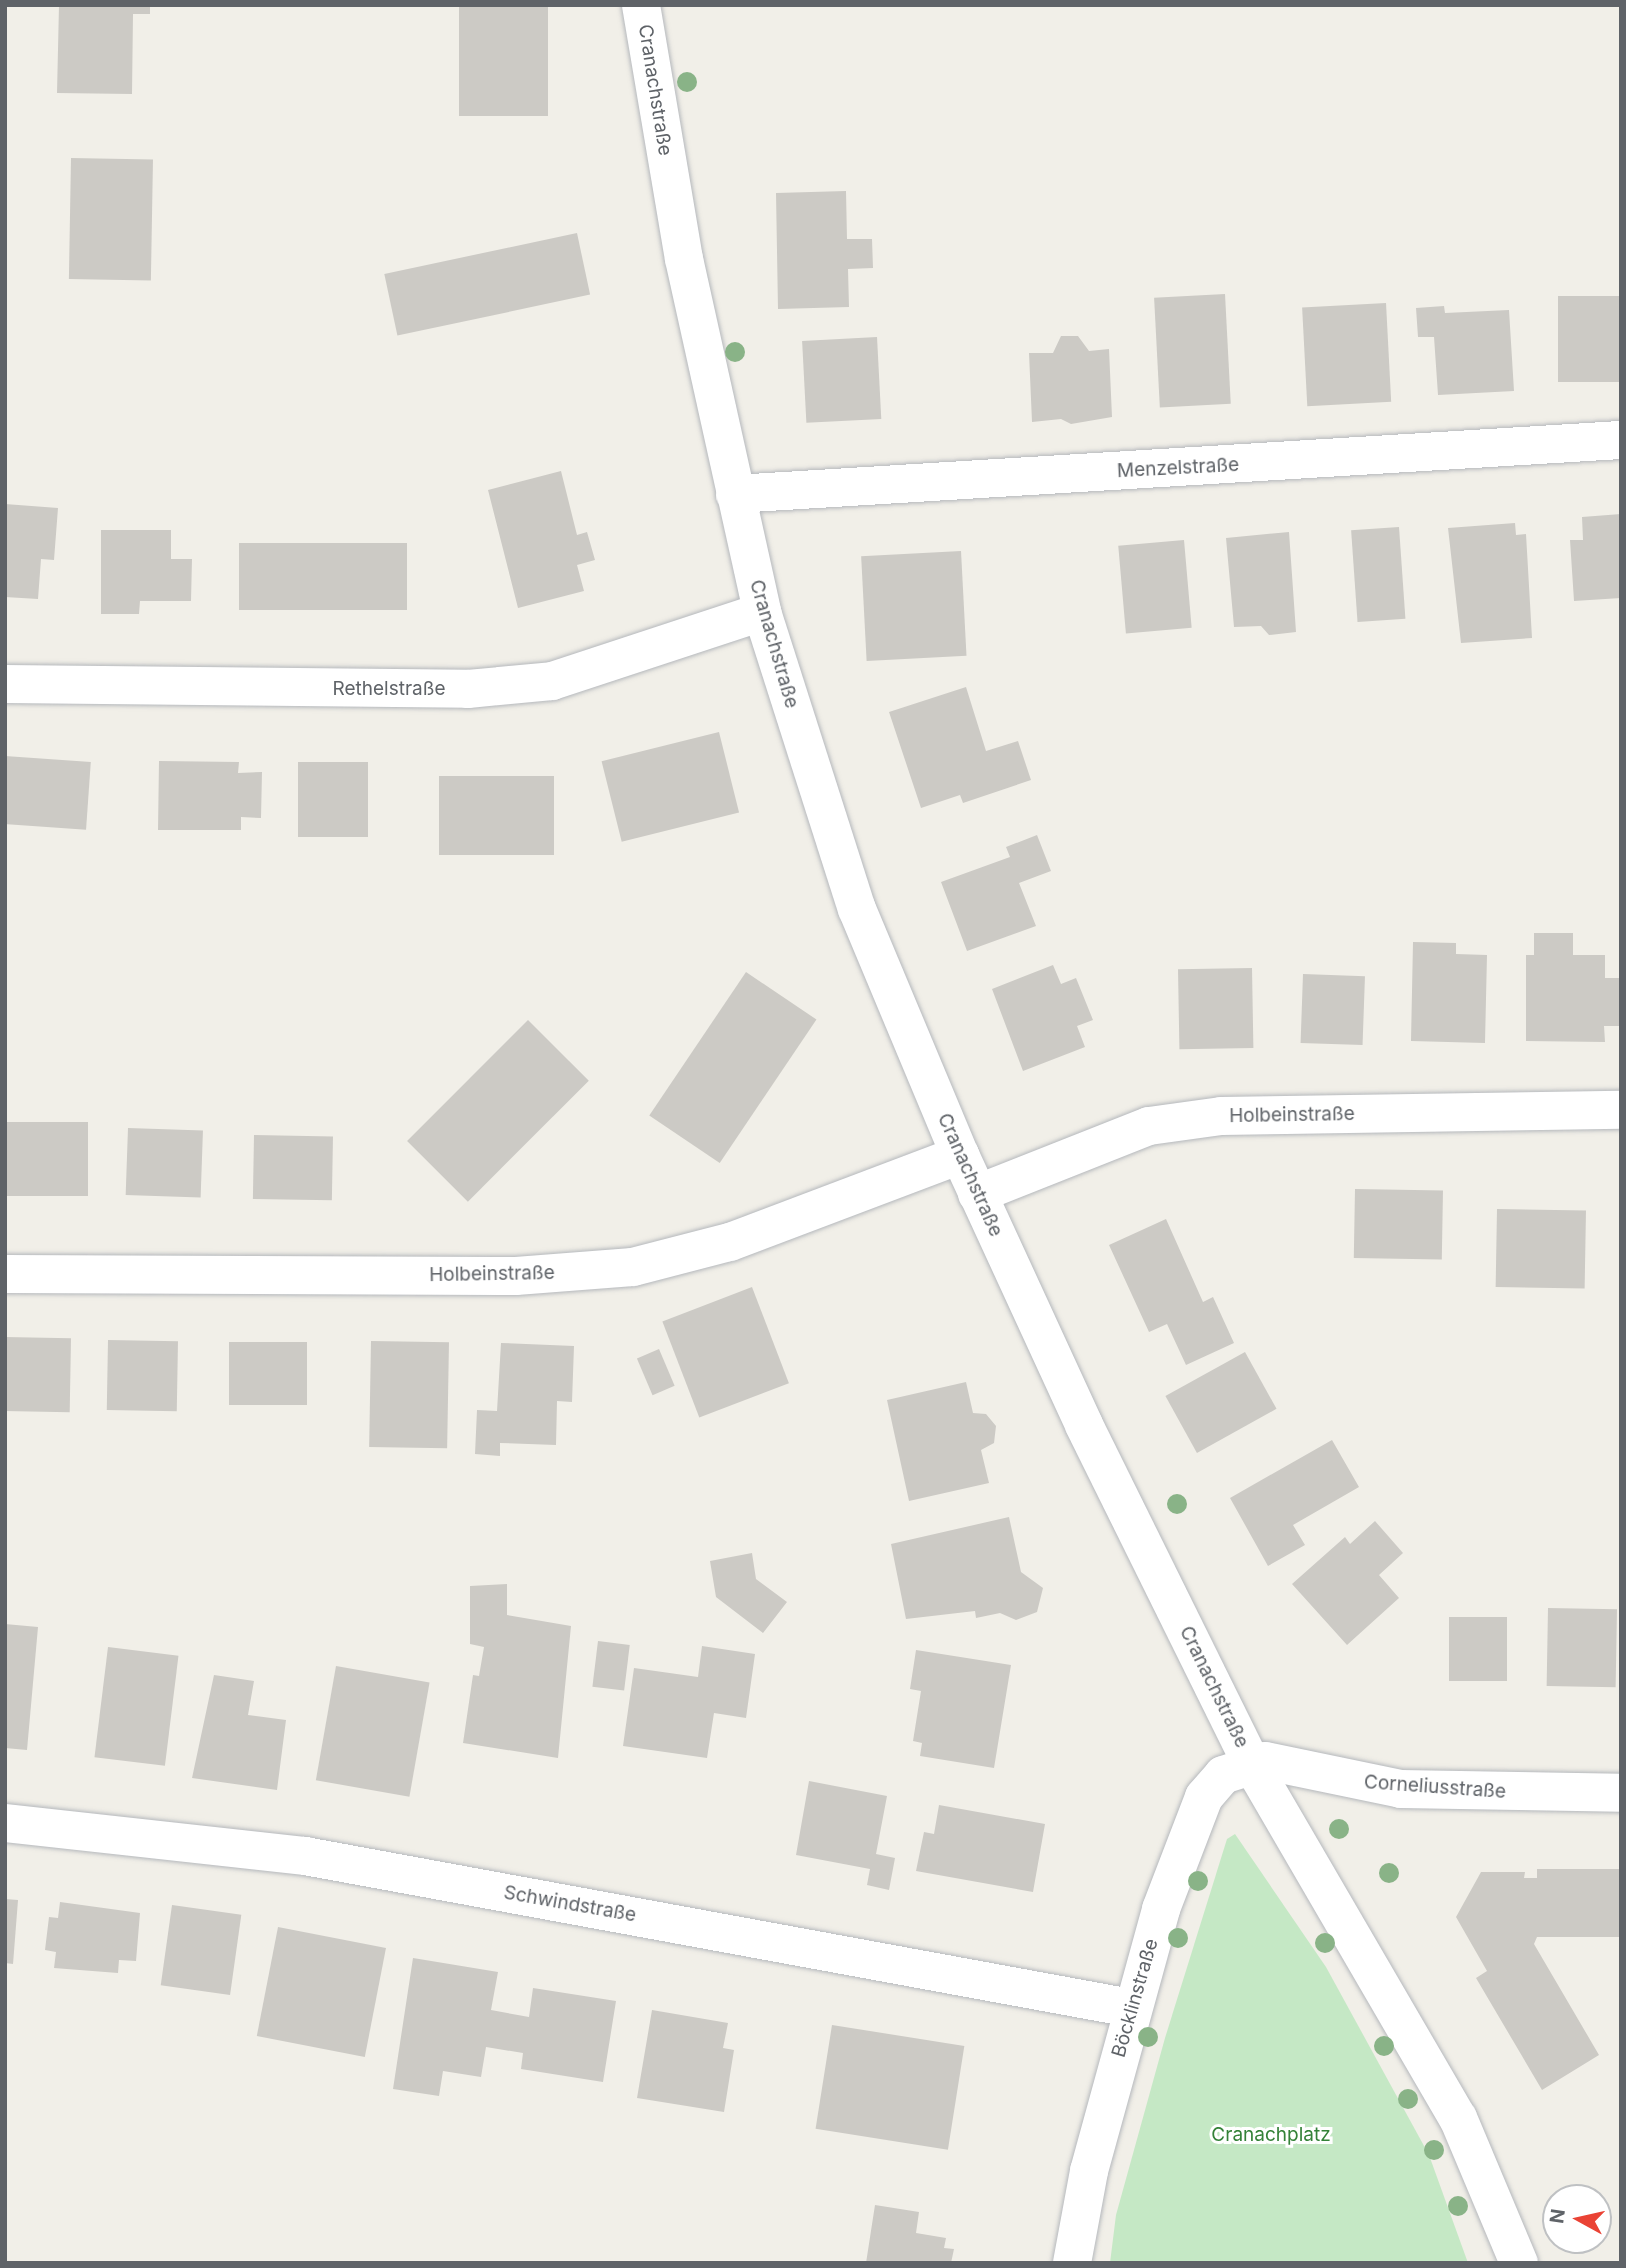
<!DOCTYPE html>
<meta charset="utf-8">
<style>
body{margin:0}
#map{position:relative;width:1626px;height:2268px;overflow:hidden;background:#f1efe8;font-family:Inter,sans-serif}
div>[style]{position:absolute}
.green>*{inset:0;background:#c5e8c5}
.building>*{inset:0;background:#cccac5;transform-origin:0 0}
.roads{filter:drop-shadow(0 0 2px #b5b8bc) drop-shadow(0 0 2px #b5b8bc)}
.street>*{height:38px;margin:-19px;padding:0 19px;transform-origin:19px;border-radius:19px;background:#fff}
.trees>*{width:20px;height:20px;margin:-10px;border-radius:50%;background:#89b387}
span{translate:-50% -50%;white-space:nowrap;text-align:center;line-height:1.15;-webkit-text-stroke:6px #fff;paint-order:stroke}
.street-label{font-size:19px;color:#5f6368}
.park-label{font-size:19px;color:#348238}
.frame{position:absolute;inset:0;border:7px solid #5f6368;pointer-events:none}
.north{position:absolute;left:1542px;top:2184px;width:70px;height:70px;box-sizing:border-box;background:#fff;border:2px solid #bfc1c3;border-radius:50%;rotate:278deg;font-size:19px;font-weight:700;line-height:28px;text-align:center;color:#5f6368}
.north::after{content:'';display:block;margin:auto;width:24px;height:32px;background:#ea4335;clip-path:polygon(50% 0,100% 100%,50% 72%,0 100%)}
</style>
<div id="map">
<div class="green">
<i style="clip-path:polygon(1235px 1834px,1326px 1967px,1429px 2155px,1468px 2263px,1110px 2263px,1116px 2215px,1165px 2038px,1227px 1839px)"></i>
</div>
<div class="building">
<i style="clip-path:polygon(59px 5px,150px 5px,150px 14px,133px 14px,132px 94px,57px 93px)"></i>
<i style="left:459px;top:5px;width:89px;height:111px"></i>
<i style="left:71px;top:158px;width:82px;height:121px;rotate:1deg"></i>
<i style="clip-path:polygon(846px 191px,847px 239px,872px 239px,873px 268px,848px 269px,849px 307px,778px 309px,776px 193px)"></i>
<i style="left:577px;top:233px;width:63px;height:197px;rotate:78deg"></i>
<i style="left:1225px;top:294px;width:110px;height:71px;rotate:87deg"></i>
<i style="left:1621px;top:296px;width:86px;height:63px;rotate:90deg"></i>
<i style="left:1386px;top:303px;width:99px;height:84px;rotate:87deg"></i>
<i style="clip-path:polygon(1444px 306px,1445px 313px,1509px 310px,1514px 391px,1438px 395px,1434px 337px,1418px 337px,1416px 308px)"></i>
<i style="clip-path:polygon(1061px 336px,1078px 336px,1089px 351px,1109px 349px,1112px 417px,1071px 424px,1061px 419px,1032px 422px,1029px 353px,1053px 353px)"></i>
<i style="left:877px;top:337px;width:82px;height:75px;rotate:87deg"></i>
<i style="clip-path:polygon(561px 471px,577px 535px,587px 532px,595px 560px,577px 565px,584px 591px,518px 608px,488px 490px)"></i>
<i style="clip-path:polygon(5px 504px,58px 508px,54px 560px,41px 559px,38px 599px,5px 597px)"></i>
<i style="clip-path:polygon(1621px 514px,1621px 598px,1574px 601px,1570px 540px,1583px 540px,1582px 517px)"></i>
<i style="clip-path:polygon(1515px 523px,1516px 535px,1526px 534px,1532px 638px,1461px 643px,1448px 528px)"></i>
<i style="left:1399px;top:527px;width:92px;height:48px;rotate:86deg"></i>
<i style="clip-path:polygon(101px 530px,171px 530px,171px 559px,192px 559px,191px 601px,140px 601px,139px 614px,101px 614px)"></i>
<i style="clip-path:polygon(1289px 532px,1296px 632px,1269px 635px,1261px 626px,1234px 627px,1226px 538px)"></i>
<i style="left:1184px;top:540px;width:88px;height:66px;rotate:85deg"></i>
<i style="left:239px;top:543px;width:168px;height:67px"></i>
<i style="left:961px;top:551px;width:105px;height:100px;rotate:87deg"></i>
<i style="clip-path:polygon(966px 687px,986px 751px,1018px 741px,1031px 780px,963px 803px,960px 795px,921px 808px,889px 712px)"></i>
<i style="left:719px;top:732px;width:83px;height:121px;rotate:76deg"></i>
<i style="left:5px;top:756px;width:86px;height:68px;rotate:4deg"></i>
<i style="clip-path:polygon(159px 761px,239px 762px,238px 773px,262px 772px,261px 818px,241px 817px,241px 830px,158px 830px)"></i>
<i style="left:298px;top:762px;width:70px;height:75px"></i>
<i style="left:439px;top:776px;width:115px;height:79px"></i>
<i style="clip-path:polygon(1037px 835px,1051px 871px,1019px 883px,1036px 926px,967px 951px,941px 882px,1010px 857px,1006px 847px)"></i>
<i style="clip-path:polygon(1534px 933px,1573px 933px,1573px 955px,1605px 955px,1605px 978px,1621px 978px,1621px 1026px,1604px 1026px,1605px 1042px,1526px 1041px,1526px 955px,1534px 955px)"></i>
<i style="clip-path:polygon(1413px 942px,1456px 943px,1456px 954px,1487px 955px,1485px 1043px,1411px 1041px)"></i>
<i style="clip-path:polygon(1053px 965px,1061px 984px,1076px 978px,1093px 1020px,1077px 1026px,1085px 1047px,1023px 1071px,992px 989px)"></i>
<i style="left:1252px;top:968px;width:80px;height:74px;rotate:89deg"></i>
<i style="left:746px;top:972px;width:85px;height:173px;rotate:34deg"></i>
<i style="left:1303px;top:974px;width:62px;height:69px;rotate:2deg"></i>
<i style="left:528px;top:1020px;width:86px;height:171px;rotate:45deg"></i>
<i style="left:5px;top:1122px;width:83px;height:74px"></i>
<i style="left:128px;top:1128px;width:75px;height:67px;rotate:2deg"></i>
<i style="left:254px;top:1135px;width:79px;height:64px;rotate:1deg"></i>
<i style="left:1355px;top:1189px;width:88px;height:69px;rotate:1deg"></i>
<i style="left:1497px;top:1209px;width:89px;height:78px;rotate:1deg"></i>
<i style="clip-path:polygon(1166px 1219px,1203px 1302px,1213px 1297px,1234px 1343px,1186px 1365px,1167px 1324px,1149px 1332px,1109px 1245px)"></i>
<i style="left:752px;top:1287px;width:103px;height:96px;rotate:69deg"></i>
<i style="left:5px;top:1337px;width:66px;height:74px;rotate:1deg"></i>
<i style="left:108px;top:1340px;width:70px;height:70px;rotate:1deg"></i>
<i style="left:371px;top:1341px;width:78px;height:106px;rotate:1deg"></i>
<i style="left:229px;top:1342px;width:78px;height:63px"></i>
<i style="clip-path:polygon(501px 1343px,574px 1346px,572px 1402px,557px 1401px,556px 1445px,500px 1443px,500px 1456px,475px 1454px,477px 1410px,497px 1411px)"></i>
<i style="left:659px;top:1349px;width:40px;height:24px;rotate:67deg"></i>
<i style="left:1245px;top:1352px;width:65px;height:91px;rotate:61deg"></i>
<i style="clip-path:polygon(966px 1382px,973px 1413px,986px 1414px,996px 1426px,994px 1443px,981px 1450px,989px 1483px,909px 1501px,887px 1400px)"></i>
<i style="clip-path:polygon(1332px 1440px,1359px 1487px,1293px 1525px,1305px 1545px,1268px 1566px,1230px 1498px)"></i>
<i style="clip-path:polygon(1009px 1517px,1021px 1572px,1043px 1588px,1037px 1612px,1016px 1620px,1000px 1613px,976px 1618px,975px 1611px,906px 1619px,891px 1544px)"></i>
<i style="clip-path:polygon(1375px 1521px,1403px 1553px,1379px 1575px,1399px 1598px,1347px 1645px,1292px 1584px,1345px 1537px,1350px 1544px)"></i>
<i style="clip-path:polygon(752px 1553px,756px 1579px,787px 1602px,763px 1633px,716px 1597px,710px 1561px)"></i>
<i style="clip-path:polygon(507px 1584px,507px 1615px,571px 1626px,558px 1758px,463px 1743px,473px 1675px,479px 1676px,484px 1647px,470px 1644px,470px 1586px)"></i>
<i style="left:1548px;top:1608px;width:69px;height:78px;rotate:1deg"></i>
<i style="left:1449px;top:1617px;width:58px;height:64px"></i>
<i style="clip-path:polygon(5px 1624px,38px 1627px,27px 1750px,5px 1748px)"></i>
<i style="left:598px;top:1641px;width:32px;height:46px;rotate:7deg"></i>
<i style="clip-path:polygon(702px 1646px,755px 1654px,746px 1718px,714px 1713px,707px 1758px,623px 1746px,634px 1668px,698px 1677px)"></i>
<i style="left:108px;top:1647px;width:71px;height:111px;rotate:7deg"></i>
<i style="clip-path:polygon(916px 1650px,1011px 1665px,994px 1768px,920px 1756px,922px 1743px,913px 1741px,921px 1691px,910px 1689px)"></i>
<i style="left:336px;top:1666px;width:95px;height:116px;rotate:10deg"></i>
<i style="clip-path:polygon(214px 1675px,254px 1681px,248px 1715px,286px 1720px,277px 1790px,192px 1778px)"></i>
<i style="clip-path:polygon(809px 1781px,887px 1796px,876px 1854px,895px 1858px,889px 1890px,867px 1885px,870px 1869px,796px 1855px)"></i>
<i style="clip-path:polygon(939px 1805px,1045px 1824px,1033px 1892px,916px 1871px,924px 1832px,934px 1834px)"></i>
<i style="clip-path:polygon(1537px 1869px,1621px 1869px,1621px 1937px,1537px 1937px,1534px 1944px,1599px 2055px,1542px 2090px,1476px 1978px,1487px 1971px,1456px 1917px,1481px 1872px,1525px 1872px,1524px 1878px,1537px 1878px)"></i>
<i style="clip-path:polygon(5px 1899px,18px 1900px,13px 1964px,5px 1963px)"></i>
<i style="clip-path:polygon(60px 1902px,140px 1913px,136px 1961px,119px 1960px,118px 1973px,54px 1968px,56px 1952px,45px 1950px,49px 1917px,58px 1918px)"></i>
<i style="left:172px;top:1905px;width:70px;height:81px;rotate:8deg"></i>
<i style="left:278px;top:1927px;width:110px;height:111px;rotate:11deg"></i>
<i style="clip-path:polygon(413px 1958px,498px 1972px,491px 2010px,529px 2017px,533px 1988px,616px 2001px,603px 2082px,521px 2069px,523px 2053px,486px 2047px,481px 2077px,443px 2071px,439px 2096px,393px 2089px)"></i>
<i style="clip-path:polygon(652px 2010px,728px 2023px,723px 2048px,734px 2050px,724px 2112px,637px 2098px)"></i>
<i style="left:832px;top:2025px;width:134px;height:105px;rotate:9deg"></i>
<i style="clip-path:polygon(875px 2205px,919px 2212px,916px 2233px,946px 2238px,944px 2248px,954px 2249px,951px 2263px,866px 2263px)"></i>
</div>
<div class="roads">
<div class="street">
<i style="left:641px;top:5px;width:258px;rotate:80.4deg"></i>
<i style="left:684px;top:259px;width:362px;rotate:77.5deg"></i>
<i style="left:762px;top:612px;width:312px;rotate:72.3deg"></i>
<i style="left:857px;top:909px;width:267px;rotate:67.3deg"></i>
<i style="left:960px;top:1155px;width:297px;rotate:65.3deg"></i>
<i style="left:1084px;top:1425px;width:377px;rotate:63.7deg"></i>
<i style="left:1251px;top:1763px;width:411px;rotate:59.8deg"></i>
<i style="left:1458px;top:2118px;width:157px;rotate:67.2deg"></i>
<i style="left:735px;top:494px;width:888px;rotate:-3.49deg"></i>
<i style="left:5px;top:684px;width:463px;rotate:0.6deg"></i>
<i style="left:468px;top:689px;width:84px;rotate:-5.4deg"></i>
<i style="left:552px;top:681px;width:221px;rotate:-18.2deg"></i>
<i style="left:977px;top:1194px;width:185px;rotate:-21.6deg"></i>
<i style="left:1149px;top:1126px;width:73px;rotate:-7.9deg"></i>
<i style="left:1221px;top:1116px;width:400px;rotate:-0.9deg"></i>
<i style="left:5px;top:1274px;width:511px;rotate:0.22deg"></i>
<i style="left:516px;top:1276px;width:117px;rotate:-4.4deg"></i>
<i style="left:633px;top:1267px;width:100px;rotate:-14.5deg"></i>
<i style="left:730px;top:1242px;width:246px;rotate:-20.7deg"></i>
<i style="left:5px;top:1823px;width:302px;rotate:6.3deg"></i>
<i style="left:305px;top:1856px;width:840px;rotate:10.43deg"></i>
<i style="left:1072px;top:2263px;width:94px;rotate:-79.5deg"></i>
<i style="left:1089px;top:2171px;width:272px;rotate:-74.6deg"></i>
<i style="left:1161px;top:1909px;width:120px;rotate:-69deg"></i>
<i style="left:1204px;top:1797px;width:29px;rotate:-49deg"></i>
<i style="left:1223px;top:1775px;width:45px;rotate:-18deg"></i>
<i style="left:1266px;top:1761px;width:138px;rotate:11.7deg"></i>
<i style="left:1401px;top:1789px;width:220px;rotate:1deg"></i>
</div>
</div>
<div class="trees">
<i style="left:687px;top:82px"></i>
<i style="left:735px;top:352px"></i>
<i style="left:1177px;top:1504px"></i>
<i style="left:1339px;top:1829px"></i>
<i style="left:1389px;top:1873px"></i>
<i style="left:1198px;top:1881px"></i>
<i style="left:1178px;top:1938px"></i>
<i style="left:1325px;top:1943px"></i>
<i style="left:1148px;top:2037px"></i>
<i style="left:1384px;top:2046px"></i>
<i style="left:1408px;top:2099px"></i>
<i style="left:1434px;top:2150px"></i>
<i style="left:1458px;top:2206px"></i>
</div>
<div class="street-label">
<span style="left:655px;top:90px;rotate:81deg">Cranachstraße</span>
<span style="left:1178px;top:468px;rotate:-3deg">Menzelstraße</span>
<span style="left:774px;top:644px;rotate:74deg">Cranachstraße</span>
<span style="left:389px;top:689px">Rethelstraße</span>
<span style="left:1292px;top:1115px;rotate:-1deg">Holbeinstraße</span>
<span style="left:970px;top:1175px;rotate:66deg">Cranachstraße</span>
<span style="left:492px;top:1274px;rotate:-1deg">Holbeinstraße</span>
<span style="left:1214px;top:1687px;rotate:64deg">Cranachstraße</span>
<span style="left:1435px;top:1787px;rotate:4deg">Corneliusstraße</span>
<span style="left:570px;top:1904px;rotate:10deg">Schwindstraße</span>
<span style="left:1135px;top:1998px;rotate:-74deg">Böcklinstraße</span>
</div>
<div class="park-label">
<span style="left:1271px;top:2135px">Cranachplatz</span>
</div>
<div class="frame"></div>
<div class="north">N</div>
</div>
